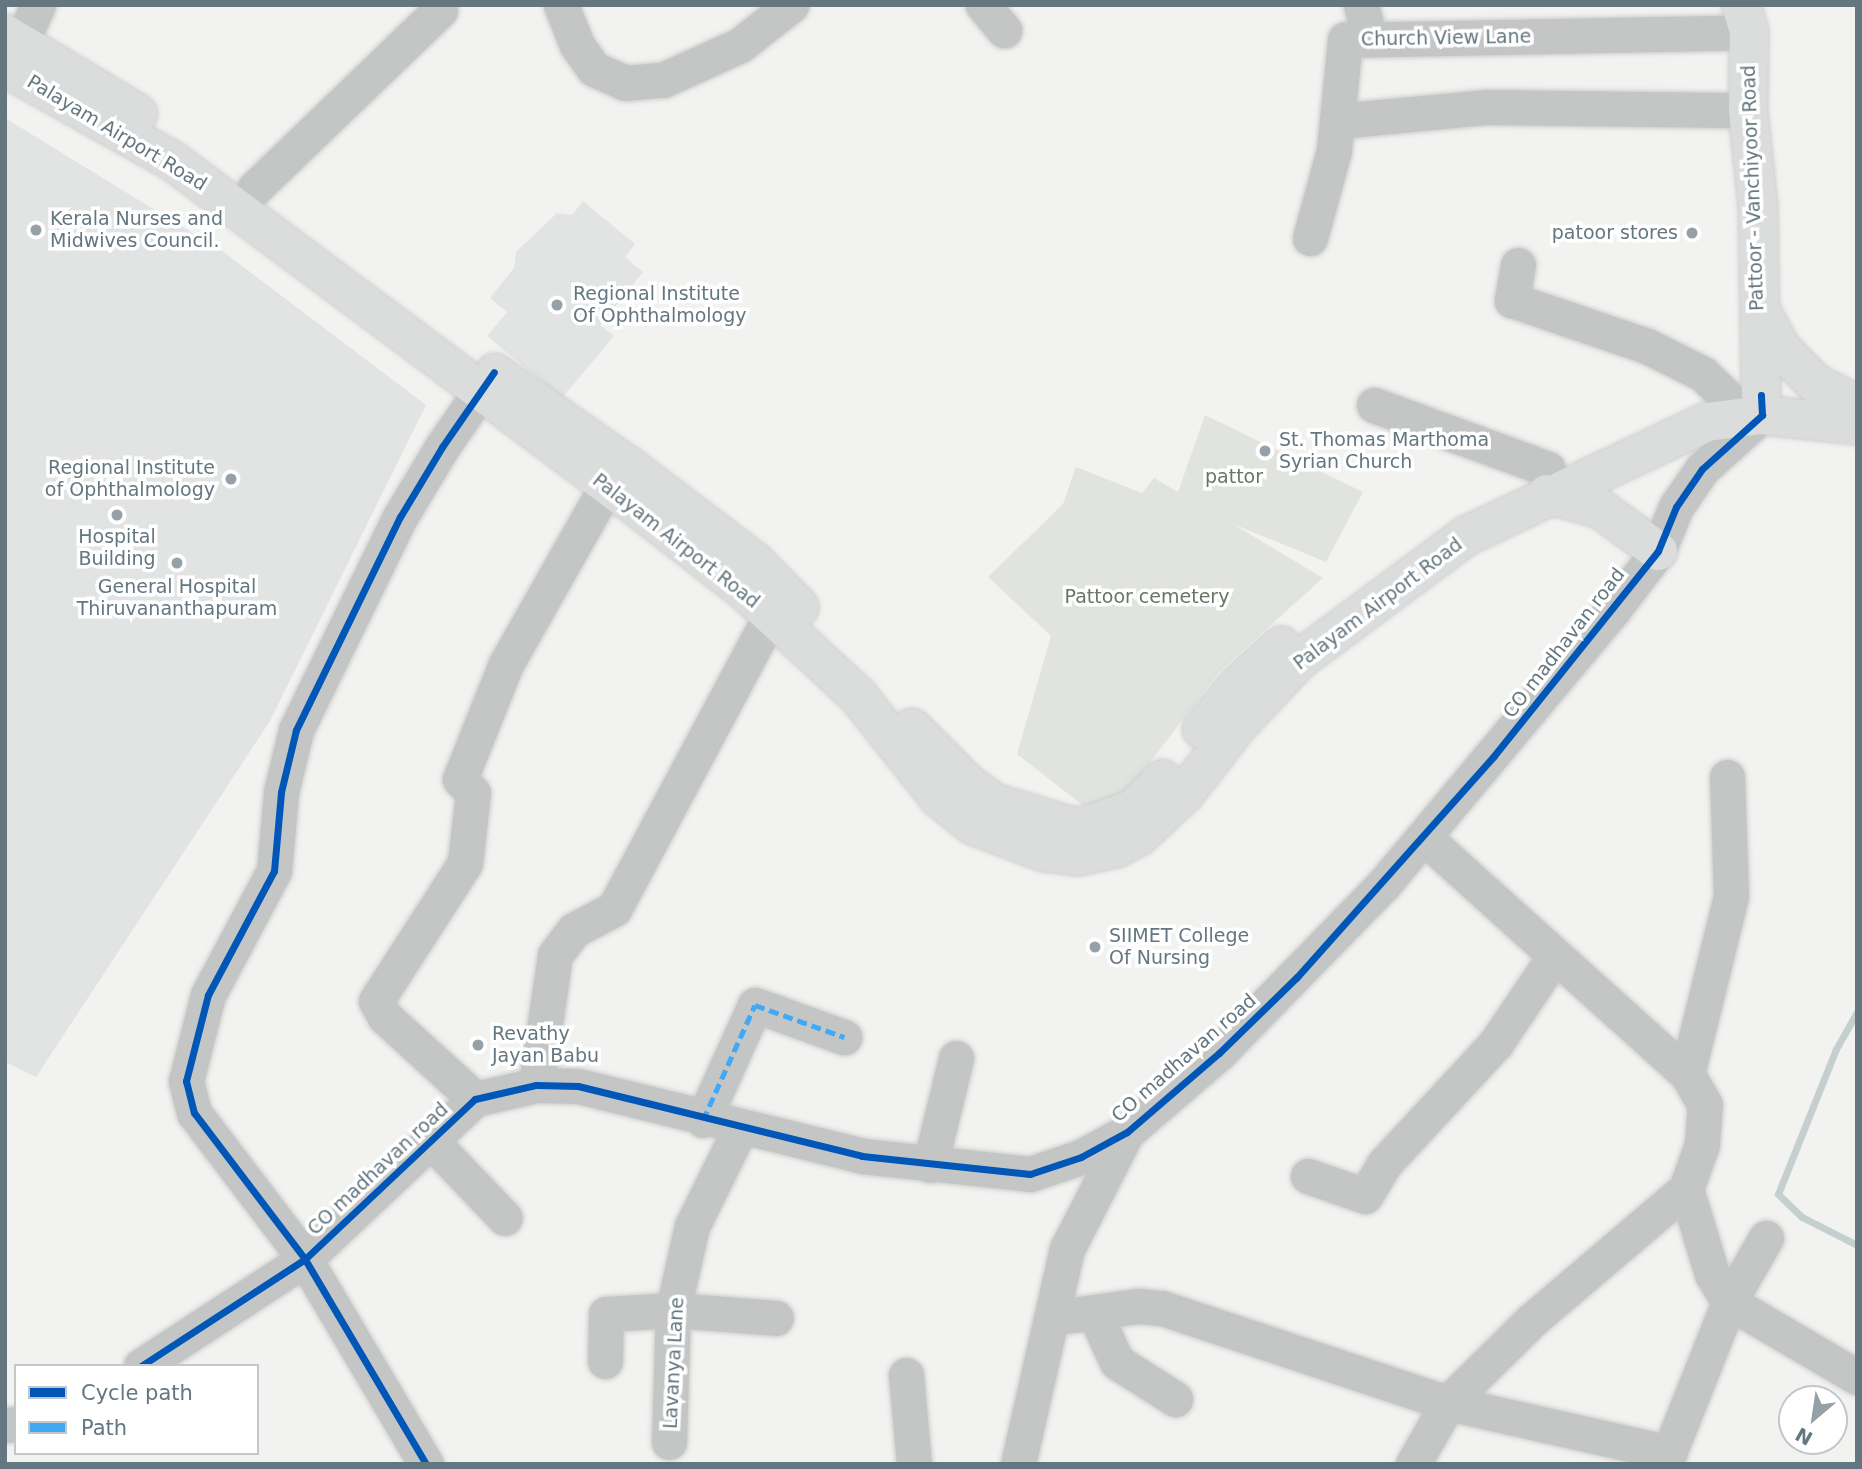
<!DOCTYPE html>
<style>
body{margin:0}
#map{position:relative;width:1862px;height:1469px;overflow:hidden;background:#f2f2f0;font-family:"DejaVu Sans",sans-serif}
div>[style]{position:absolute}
.built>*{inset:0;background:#e2e4e3}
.green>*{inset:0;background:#e1e4de}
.stream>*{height:7px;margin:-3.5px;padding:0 3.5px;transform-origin:3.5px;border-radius:3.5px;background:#c5cfd0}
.roads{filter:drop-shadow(0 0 2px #cecfce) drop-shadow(0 0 2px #cecfce)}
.minor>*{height:35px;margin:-17.5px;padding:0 17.5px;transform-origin:17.5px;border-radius:17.5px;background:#c4c6c6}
.major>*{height:38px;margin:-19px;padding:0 19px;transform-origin:19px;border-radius:19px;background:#dbdcdc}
.quiet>*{height:5px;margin-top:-2.5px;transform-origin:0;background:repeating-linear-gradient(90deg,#3fa9f5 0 10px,transparent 0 15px)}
.cycleway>*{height:7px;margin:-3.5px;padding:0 3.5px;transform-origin:3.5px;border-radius:3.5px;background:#0057b8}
.dots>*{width:19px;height:19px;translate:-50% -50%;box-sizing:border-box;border:4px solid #fff;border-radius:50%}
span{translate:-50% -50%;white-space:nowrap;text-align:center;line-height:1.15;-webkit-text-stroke:7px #fff;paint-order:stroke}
.street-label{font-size:19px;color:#64767f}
.poi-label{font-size:19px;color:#64767f}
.left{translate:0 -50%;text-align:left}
.right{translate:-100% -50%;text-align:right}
.park-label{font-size:19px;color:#697663}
.frame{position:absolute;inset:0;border:7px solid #64767f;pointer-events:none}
.legend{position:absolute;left:14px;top:1364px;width:245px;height:91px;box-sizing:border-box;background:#fff;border:2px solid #c1c8cc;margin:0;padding:9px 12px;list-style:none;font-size:21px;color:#64767f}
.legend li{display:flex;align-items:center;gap:14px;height:35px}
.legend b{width:35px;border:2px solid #c1c8cc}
.north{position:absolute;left:1778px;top:1385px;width:70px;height:70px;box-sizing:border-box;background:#fff;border:2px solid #c1c8cc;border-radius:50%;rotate:209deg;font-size:19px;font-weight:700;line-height:28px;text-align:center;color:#64767f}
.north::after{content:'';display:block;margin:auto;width:24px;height:32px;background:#96a1a7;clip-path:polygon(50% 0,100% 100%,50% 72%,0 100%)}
</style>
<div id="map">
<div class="built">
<i style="clip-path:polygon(5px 118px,225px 253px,426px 405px,270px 721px,36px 1077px,5px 1062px)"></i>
<i style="clip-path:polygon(583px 201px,635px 244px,625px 257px,643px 272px,600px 325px,614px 336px,562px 398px,487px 336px,507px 312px,490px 298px,514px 268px,516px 252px,557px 213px,572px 215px)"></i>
</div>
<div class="green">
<i style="clip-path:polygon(1205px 415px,1363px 492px,1326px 562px,1233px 524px,1323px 578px,1220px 671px,1125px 795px,1085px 807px,1017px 754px,1051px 636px,988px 577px,1063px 504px,1076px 467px,1142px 493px,1154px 478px,1178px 492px)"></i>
</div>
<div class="stream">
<i style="left:1857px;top:1012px;width:43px;rotate:119.6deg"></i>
<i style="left:1836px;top:1049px;width:156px;rotate:111.8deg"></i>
<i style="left:1778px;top:1194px;width:33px;rotate:44deg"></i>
<i style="left:1802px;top:1217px;width:62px;rotate:27deg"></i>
</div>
<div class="roads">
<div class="minor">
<i style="left:561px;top:5px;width:43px;rotate:68.2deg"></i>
<i style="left:577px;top:45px;width:29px;rotate:55deg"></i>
<i style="left:594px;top:69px;width:34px;rotate:24deg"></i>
<i style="left:625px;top:83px;width:38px;rotate:-5deg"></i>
<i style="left:663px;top:80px;width:85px;rotate:-24.4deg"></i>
<i style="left:740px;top:45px;width:65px;rotate:-38.1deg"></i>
<i style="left:983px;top:5px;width:33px;rotate:50deg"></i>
<i style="left:1361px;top:5px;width:35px;rotate:75deg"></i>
<i style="left:21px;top:42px;width:41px;rotate:-65.3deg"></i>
<i style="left:1338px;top:121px;width:150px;rotate:-5.4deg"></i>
<i style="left:1487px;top:107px;width:261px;rotate:0.7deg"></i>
<i style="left:254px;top:189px;width:258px;rotate:-43.9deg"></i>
<i style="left:440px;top:10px;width:5px;rotate:-112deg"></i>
<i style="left:1310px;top:238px;width:91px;rotate:-74.7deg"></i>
<i style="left:1334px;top:150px;width:111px;rotate:-84.3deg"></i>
<i style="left:1345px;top:40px;width:404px;rotate:-1.1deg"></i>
<i style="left:1518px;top:265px;width:36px;rotate:100deg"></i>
<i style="left:1512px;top:300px;width:143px;rotate:18.8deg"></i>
<i style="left:1647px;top:346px;width:63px;rotate:26.6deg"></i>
<i style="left:1703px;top:374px;width:35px;rotate:44deg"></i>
<i style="left:1374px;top:405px;width:185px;rotate:20.2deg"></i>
<i style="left:1687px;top:1074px;width:183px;rotate:-76.1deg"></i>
<i style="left:1731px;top:896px;width:119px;rotate:-91.9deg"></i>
<i style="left:536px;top:1085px;width:131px;rotate:-81.7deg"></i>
<i style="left:555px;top:955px;width:31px;rotate:-53deg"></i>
<i style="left:574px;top:930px;width:45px;rotate:-27.7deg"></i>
<i style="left:614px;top:909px;width:333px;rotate:-61.9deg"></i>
<i style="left:475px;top:1099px;width:122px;rotate:-137.7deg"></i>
<i style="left:385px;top:1017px;width:18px;rotate:-119deg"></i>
<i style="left:376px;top:1001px;width:164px;rotate:-57.2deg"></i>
<i style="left:465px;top:863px;width:70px;rotate:-83.5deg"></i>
<i style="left:473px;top:793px;width:19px;rotate:-133deg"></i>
<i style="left:460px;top:779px;width:124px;rotate:-68.2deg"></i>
<i style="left:506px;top:664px;width:203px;rotate:-60.5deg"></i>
<i style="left:703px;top:1120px;width:126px;rotate:-65.7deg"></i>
<i style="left:755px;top:1005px;width:95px;rotate:19.8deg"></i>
<i style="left:432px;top:1142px;width:105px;rotate:46.2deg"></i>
<i style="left:930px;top:1165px;width:110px;rotate:-76.3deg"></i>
<i style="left:1308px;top:1176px;width:60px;rotate:19.3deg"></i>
<i style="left:1365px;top:1196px;width:37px;rotate:-59deg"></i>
<i style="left:1384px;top:1164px;width:165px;rotate:-47.2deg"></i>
<i style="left:1496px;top:1043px;width:104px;rotate:-56deg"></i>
<i style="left:1686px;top:1189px;width:89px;rotate:73deg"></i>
<i style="left:1712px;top:1274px;width:33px;rotate:59deg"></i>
<i style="left:1729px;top:1302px;width:148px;rotate:30.4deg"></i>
<i style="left:1094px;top:1312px;width:55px;rotate:65.3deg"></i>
<i style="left:1117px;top:1362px;width:69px;rotate:32.5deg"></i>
<i style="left:1051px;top:1318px;width:88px;rotate:-7.9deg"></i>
<i style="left:1138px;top:1306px;width:24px;rotate:5deg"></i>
<i style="left:1162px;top:1308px;width:301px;rotate:18.4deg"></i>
<i style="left:1448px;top:1403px;width:227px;rotate:12.7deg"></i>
<i style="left:1669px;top:1453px;width:162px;rotate:-68.3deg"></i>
<i style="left:1729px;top:1302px;width:74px;rotate:-60deg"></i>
<i style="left:605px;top:1361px;width:47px;rotate:-88.8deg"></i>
<i style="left:606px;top:1314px;width:67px;rotate:-3.4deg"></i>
<i style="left:673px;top:1310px;width:103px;rotate:4.4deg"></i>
<i style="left:141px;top:1366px;width:196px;rotate:-33.1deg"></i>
<i style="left:305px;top:1259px;width:233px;rotate:-43.3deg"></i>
<i style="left:475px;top:1099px;width:63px;rotate:-12.9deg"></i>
<i style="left:536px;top:1085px;width:42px;rotate:1.4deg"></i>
<i style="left:578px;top:1086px;width:292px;rotate:13.8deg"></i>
<i style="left:862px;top:1156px;width:169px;rotate:6.1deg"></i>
<i style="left:1030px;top:1174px;width:54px;rotate:-18.4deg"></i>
<i style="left:1081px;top:1157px;width:52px;rotate:-28.5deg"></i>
<i style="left:1127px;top:1132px;width:121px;rotate:-40.7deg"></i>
<i style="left:1219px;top:1053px;width:235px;rotate:-45.7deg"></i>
<i style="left:1383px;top:885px;width:357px;rotate:-50.1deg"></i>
<i style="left:1612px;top:611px;width:76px;rotate:-52.5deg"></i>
<i style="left:1658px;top:551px;width:48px;rotate:-67.8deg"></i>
<i style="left:1676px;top:507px;width:46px;rotate:-55.6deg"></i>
<i style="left:1702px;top:469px;width:81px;rotate:-42deg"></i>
<i style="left:1762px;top:415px;width:14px;rotate:-94deg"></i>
<i style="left:906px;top:1375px;width:89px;rotate:84.9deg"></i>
<i style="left:5px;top:1425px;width:11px;rotate:-5deg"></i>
<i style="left:669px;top:1442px;width:132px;rotate:-88.3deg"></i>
<i style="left:673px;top:1310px;width:86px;rotate:-77.3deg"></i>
<i style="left:692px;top:1226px;width:108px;rotate:-63.7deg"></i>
<i style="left:426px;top:1464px;width:238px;rotate:-120.6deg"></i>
<i style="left:305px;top:1259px;width:183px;rotate:-127.2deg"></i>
<i style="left:194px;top:1113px;width:33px;rotate:-104deg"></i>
<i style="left:186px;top:1081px;width:89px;rotate:-75.7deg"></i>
<i style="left:208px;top:995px;width:140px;rotate:-62deg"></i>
<i style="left:274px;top:871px;width:79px;rotate:-84.9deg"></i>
<i style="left:281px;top:792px;width:64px;rotate:-76.4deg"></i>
<i style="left:296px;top:730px;width:237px;rotate:-64deg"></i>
<i style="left:400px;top:517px;width:82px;rotate:-59deg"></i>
<i style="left:442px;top:447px;width:91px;rotate:-55.3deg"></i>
<i style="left:1018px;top:1464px;width:221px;rotate:-77.2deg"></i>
<i style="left:1067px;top:1249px;width:131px;rotate:-62.9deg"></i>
<i style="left:1413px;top:1464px;width:70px;rotate:-60.2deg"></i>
<i style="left:1448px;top:1403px;width:118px;rotate:-44.7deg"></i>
<i style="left:1532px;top:1320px;width:202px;rotate:-40.4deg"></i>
<i style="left:1686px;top:1189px;width:48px;rotate:-70.4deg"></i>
<i style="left:1702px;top:1144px;width:39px;rotate:-86deg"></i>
<i style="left:1705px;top:1105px;width:36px;rotate:-120deg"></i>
<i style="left:1687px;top:1074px;width:354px;rotate:-138deg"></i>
</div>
<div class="major">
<i style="left:1741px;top:5px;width:28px;rotate:73deg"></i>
<i style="left:1749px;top:32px;width:78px;rotate:90.7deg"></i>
<i style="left:1748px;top:110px;width:97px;rotate:84.1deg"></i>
<i style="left:1758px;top:206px;width:189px;rotate:89.1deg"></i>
<i style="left:5px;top:34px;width:155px;rotate:31deg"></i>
<i style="left:5px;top:67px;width:194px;rotate:29.3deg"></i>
<i style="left:174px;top:162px;width:582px;rotate:36.69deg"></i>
<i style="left:641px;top:510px;width:129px;rotate:37.8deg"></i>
<i style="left:743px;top:589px;width:157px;rotate:42.9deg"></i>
<i style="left:858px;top:696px;width:130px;rotate:51.5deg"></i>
<i style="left:939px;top:798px;width:43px;rotate:38.5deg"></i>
<i style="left:973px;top:825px;width:76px;rotate:20.8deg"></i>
<i style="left:1044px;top:852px;width:34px;rotate:7deg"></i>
<i style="left:1078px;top:856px;width:40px;rotate:-12deg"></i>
<i style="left:1117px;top:848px;width:26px;rotate:-29deg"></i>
<i style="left:1140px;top:835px;width:62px;rotate:-43deg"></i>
<i style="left:1185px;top:793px;width:85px;rotate:-52.2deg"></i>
<i style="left:1237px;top:726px;width:91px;rotate:-46.8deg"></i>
<i style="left:1299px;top:660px;width:208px;rotate:-36.6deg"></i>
<i style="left:1466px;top:536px;width:267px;rotate:-25.3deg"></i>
<i style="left:1707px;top:422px;width:55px;rotate:-7.3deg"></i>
<i style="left:1762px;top:415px;width:96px;rotate:6deg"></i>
<i style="left:1760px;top:310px;width:46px;rotate:61.2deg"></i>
<i style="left:1782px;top:350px;width:48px;rotate:45deg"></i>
<i style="left:1816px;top:384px;width:38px;rotate:27deg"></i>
<i style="left:495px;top:373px;width:161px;rotate:34.9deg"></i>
<i style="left:627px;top:465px;width:162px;rotate:37.2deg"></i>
<i style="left:756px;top:563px;width:62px;rotate:45.7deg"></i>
<i style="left:1547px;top:494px;width:54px;rotate:15.1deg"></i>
<i style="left:1599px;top:508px;width:73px;rotate:36.1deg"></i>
<i style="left:912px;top:728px;width:79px;rotate:45deg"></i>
<i style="left:968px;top:784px;width:32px;rotate:36deg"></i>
<i style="left:994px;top:803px;width:78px;rotate:17deg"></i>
<i style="left:1069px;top:826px;width:14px;rotate:4deg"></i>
<i style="left:1083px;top:827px;width:53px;rotate:-19.8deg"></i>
<i style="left:1133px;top:809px;width:42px;rotate:-45deg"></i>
<i style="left:1202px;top:729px;width:58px;rotate:-50.6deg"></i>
<i style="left:1239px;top:684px;width:57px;rotate:-42.1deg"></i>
</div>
</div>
<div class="quiet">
<i style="left:703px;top:1120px;width:126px;rotate:-65.7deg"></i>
<i style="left:755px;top:1005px;width:95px;rotate:19.8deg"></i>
</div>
<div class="cycleway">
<i style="left:141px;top:1366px;width:196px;rotate:-33.1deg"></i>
<i style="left:305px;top:1259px;width:233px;rotate:-43.3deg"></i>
<i style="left:475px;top:1099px;width:63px;rotate:-12.9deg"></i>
<i style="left:536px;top:1085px;width:42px;rotate:1.4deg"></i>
<i style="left:578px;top:1086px;width:292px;rotate:13.8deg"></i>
<i style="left:862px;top:1156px;width:169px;rotate:6.1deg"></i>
<i style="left:1030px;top:1174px;width:54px;rotate:-18.4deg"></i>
<i style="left:1081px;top:1157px;width:52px;rotate:-28.5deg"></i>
<i style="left:1127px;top:1132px;width:121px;rotate:-40.7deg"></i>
<i style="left:1219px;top:1053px;width:109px;rotate:-44.3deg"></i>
<i style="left:1297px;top:977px;width:295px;rotate:-48.3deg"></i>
<i style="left:1493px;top:757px;width:264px;rotate:-51.3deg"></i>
<i style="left:1658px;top:551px;width:48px;rotate:-67.8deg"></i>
<i style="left:1676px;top:507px;width:46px;rotate:-55.6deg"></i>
<i style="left:1702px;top:469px;width:81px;rotate:-42deg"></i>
<i style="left:1762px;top:415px;width:20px;rotate:-93deg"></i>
<i style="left:426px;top:1464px;width:238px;rotate:-120.6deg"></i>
<i style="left:305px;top:1259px;width:183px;rotate:-127.2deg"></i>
<i style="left:194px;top:1113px;width:33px;rotate:-104deg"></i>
<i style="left:186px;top:1081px;width:89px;rotate:-75.7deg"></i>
<i style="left:208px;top:995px;width:140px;rotate:-62deg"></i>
<i style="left:274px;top:871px;width:79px;rotate:-84.9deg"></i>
<i style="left:281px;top:792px;width:64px;rotate:-76.4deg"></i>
<i style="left:296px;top:730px;width:237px;rotate:-64deg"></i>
<i style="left:400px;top:517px;width:82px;rotate:-59deg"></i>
<i style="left:442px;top:447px;width:91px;rotate:-55.3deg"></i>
</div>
<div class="dots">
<i style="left:36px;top:230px;background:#96a1a7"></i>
<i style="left:1692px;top:233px;background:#96a1a7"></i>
<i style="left:557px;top:305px;background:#96a1a7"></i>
<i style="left:1265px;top:451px;background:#96a1a7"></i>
<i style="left:231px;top:479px;background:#96a1a7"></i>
<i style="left:117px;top:515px;background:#96a1a7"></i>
<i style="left:177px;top:563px;background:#96a1a7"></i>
<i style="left:1095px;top:947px;background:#96a1a7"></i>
<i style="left:478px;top:1045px;background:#96a1a7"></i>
</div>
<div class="street-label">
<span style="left:1446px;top:38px;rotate:-1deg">Church View Lane</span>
<span style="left:117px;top:133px;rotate:31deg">Palayam Airport Road</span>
<span style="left:1753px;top:188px;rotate:-92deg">Pattoor - Vanchiyoor Road</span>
<span style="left:676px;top:541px;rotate:38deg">Palayam Airport Road</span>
<span style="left:1378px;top:604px;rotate:-37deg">Palayam Airport Road</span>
<span style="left:1564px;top:643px;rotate:-52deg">CO madhavan road</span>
<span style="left:1184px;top:1058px;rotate:-41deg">CO madhavan road</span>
<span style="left:378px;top:1169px;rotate:-43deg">CO madhavan road</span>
<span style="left:674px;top:1363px;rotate:-87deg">Lavanya Lane</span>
</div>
<div class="poi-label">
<span class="left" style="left:50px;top:230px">Kerala Nurses and<br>Midwives Council.</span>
<span class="right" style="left:1678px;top:233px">patoor stores</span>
<span class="left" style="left:573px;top:305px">Regional Institute<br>Of Ophthalmology</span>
<span class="left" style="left:1279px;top:451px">St. Thomas Marthoma<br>Syrian Church</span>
<span class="right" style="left:215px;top:479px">Regional Institute<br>of Ophthalmology</span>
<span style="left:117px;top:548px">Hospital<br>Building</span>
<span style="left:177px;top:598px">General Hospital<br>Thiruvananthapuram</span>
<span class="left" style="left:1109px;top:947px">SIIMET College<br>Of Nursing</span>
<span class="left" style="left:492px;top:1045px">Revathy<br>Jayan Babu</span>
</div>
<div class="park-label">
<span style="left:1234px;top:477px">pattor</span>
<span style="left:1147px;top:597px">Pattoor cemetery</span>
</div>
<div class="frame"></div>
<ul class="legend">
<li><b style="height:9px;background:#0057b8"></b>Cycle path</li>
<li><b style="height:9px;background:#3fa9f5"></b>Path</li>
</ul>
<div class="north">N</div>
</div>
